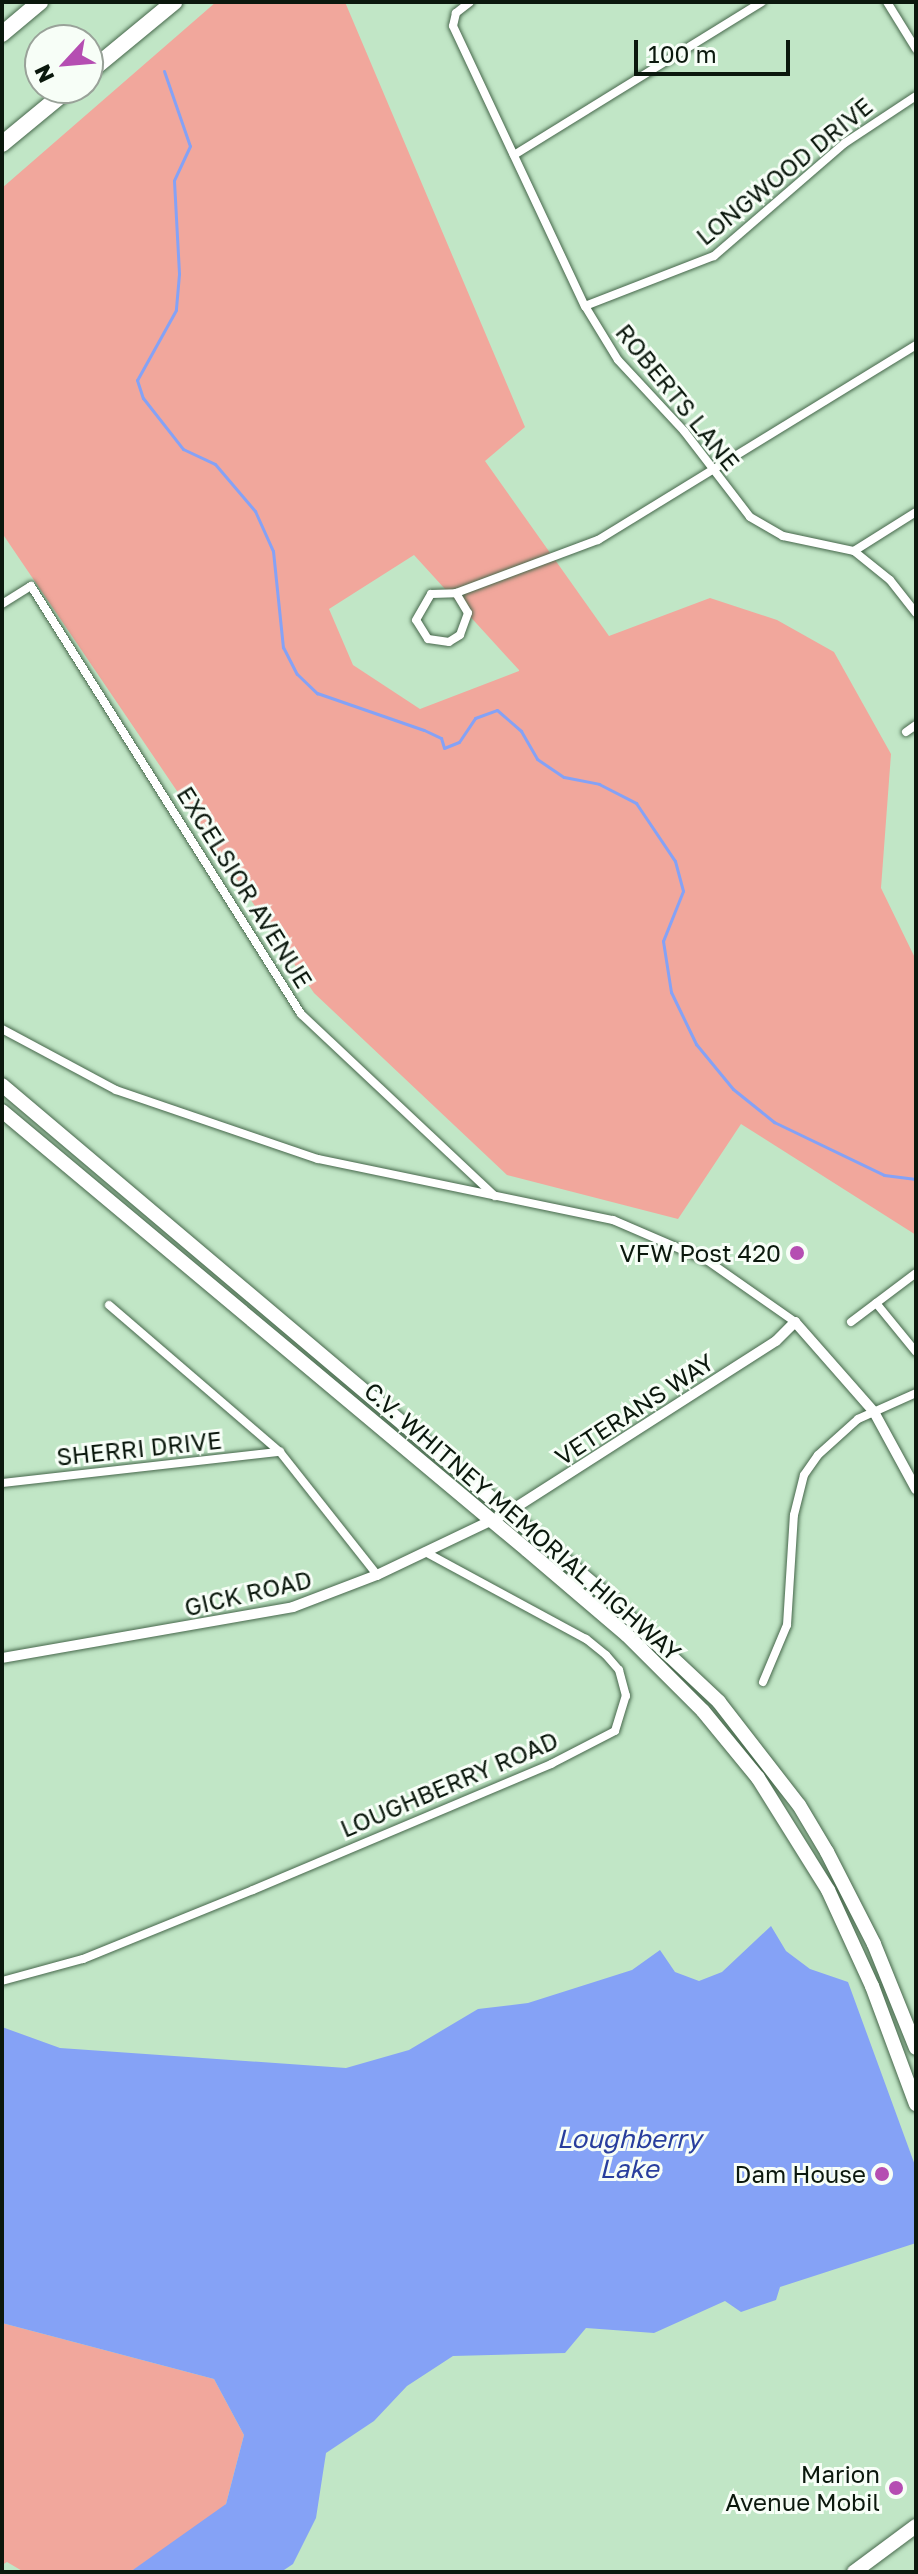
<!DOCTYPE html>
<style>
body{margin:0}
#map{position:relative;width:918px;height:2574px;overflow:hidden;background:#c1e6c6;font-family:"Golos Text",sans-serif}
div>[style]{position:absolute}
.green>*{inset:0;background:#f1a79c}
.water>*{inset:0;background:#85a2f6}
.stream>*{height:3px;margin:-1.5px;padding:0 1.5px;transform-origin:1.5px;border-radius:1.5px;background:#85a2f6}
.roads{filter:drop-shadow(0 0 2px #46674b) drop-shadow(0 0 2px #46674b)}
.minor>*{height:8px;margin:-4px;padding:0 4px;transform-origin:4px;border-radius:4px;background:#fff}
.tertiary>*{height:10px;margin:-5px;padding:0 5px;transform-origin:5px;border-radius:5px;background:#fff}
.primary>*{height:14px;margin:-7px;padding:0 7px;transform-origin:7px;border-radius:7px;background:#fff}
.trunk>*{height:14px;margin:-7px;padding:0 7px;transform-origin:7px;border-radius:7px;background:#fff}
.motorway>*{height:16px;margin:-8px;padding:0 8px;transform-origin:8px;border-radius:8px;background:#fff}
.dots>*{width:22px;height:22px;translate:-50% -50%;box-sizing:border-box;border:4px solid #f7fef7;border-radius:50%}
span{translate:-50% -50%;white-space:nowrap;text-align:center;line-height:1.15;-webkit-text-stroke:6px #f7fef7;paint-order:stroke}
.street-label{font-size:24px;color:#0b180d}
.poi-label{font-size:24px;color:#0b180d}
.right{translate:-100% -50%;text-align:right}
.water-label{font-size:26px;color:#283e9d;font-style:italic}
.frame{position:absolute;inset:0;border:4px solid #0b180d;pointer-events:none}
.north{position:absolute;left:24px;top:24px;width:80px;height:80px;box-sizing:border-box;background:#f7fef7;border:2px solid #99a299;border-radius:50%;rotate:244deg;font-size:22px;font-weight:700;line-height:32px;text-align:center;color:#0b180d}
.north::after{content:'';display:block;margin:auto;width:28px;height:36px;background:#b54eb2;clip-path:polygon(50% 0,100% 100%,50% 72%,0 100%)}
.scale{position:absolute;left:634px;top:40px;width:156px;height:36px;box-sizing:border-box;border:4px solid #0b180d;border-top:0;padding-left:10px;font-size:24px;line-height:28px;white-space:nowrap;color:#0b180d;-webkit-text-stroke:6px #f7fef7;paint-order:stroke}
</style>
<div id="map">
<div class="green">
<i style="clip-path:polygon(evenodd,216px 2px,345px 2px,525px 427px,485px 461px,609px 636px,710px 598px,777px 620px,834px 652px,891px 754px,881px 888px,916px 960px,916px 1235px,741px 1124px,678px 1219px,507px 1175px,314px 993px,2px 533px,2px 188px,216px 2px,414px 555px,519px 670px,519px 671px,420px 709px,353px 665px,329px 609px,414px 555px)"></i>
<i style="clip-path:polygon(2px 2323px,214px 2379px,244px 2435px,226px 2504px,213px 2518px,130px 2572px,24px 2572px,7px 2562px,2px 2565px)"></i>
</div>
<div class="water">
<i style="clip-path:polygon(771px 1926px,786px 1951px,810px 1969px,848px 1982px,916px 2168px,916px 2243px,780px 2287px,776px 2300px,741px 2312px,725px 2301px,654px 2333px,586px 2328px,565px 2353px,453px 2356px,407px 2386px,374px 2421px,326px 2453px,316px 2518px,293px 2564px,281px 2572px,130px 2572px,226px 2504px,244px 2435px,214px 2379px,2px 2323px,2px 2027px,60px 2048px,346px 2068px,409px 2050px,478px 2009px,528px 2003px,632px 1970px,660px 1950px,675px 1972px,699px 1981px,722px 1972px)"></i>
</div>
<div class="stream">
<i style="left:164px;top:71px;width:79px;rotate:70.9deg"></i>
<i style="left:190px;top:146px;width:38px;rotate:115deg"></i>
<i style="left:174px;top:181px;width:93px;rotate:86.9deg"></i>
<i style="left:179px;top:274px;width:36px;rotate:95deg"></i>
<i style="left:176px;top:310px;width:80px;rotate:119.1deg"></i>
<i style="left:137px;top:380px;width:19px;rotate:72deg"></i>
<i style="left:143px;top:398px;width:65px;rotate:51.9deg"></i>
<i style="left:183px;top:449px;width:35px;rotate:25deg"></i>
<i style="left:215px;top:464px;width:62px;rotate:49.6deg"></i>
<i style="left:255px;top:511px;width:44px;rotate:65.8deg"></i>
<i style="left:273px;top:551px;width:97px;rotate:84.1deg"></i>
<i style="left:283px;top:647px;width:30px;rotate:63deg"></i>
<i style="left:297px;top:674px;width:28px;rotate:44deg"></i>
<i style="left:317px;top:693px;width:113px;rotate:19.1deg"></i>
<i style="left:424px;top:730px;width:19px;rotate:25deg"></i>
<i style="left:441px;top:738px;width:10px;rotate:73deg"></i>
<i style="left:444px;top:748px;width:16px;rotate:-22deg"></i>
<i style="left:459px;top:742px;width:29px;rotate:-56deg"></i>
<i style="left:475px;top:718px;width:23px;rotate:-20deg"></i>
<i style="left:497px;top:710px;width:32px;rotate:41deg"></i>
<i style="left:521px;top:731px;width:32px;rotate:60deg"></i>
<i style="left:537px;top:759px;width:32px;rotate:34deg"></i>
<i style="left:564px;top:777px;width:36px;rotate:11deg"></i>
<i style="left:599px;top:784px;width:42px;rotate:27.2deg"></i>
<i style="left:636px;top:803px;width:70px;rotate:56.1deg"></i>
<i style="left:675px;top:861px;width:31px;rotate:75deg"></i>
<i style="left:683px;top:891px;width:54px;rotate:111.8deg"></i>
<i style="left:663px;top:941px;width:52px;rotate:81.1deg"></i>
<i style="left:671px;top:992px;width:58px;rotate:64.3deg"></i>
<i style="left:696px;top:1044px;width:58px;rotate:50.6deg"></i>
<i style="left:733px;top:1089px;width:53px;rotate:38.8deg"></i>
<i style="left:774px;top:1122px;width:122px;rotate:25.7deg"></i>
<i style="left:884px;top:1175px;width:32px;rotate:7deg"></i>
</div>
<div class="roads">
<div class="minor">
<i style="left:470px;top:2px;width:18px;rotate:142deg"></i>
<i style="left:456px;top:13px;width:13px;rotate:103deg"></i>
<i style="left:453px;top:26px;width:310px;rotate:64.8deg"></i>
<i style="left:585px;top:306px;width:63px;rotate:58.6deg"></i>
<i style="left:618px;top:360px;width:97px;rotate:47.1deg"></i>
<i style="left:684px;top:431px;width:108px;rotate:52.5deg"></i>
<i style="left:750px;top:517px;width:38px;rotate:30deg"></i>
<i style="left:783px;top:536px;width:73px;rotate:11.9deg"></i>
<i style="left:854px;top:551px;width:46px;rotate:38.9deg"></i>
<i style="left:890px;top:580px;width:42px;rotate:51.8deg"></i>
<i style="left:887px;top:2px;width:55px;rotate:58.3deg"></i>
<i style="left:514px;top:155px;width:291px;rotate:-31.7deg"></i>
<i style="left:585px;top:306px;width:138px;rotate:-21.2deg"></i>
<i style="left:714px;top:256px;width:173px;rotate:-40.8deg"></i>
<i style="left:845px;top:143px;width:85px;rotate:-33.5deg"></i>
<i style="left:854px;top:551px;width:73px;rotate:-32.2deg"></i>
<i style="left:456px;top:593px;width:23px;rotate:59deg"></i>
<i style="left:468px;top:613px;width:23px;rotate:110deg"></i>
<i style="left:460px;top:635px;width:13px;rotate:148deg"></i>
<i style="left:449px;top:642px;width:21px;rotate:-172deg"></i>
<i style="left:428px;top:639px;width:22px;rotate:-122deg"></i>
<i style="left:416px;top:620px;width:30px;rotate:-60deg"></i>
<i style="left:431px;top:594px;width:25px;rotate:-2deg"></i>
<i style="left:456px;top:593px;width:152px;rotate:-20.5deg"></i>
<i style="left:598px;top:540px;width:373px;rotate:-31.5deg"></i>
<i style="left:2px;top:604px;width:34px;rotate:-32deg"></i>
<i style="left:31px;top:586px;width:506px;rotate:57.75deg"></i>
<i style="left:301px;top:1014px;width:266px;rotate:43.2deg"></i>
<i style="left:906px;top:732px;width:12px;rotate:-35deg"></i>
<i style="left:2px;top:1029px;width:129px;rotate:28.2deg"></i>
<i style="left:116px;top:1090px;width:213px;rotate:18.9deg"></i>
<i style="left:318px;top:1159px;width:301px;rotate:11.7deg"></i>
<i style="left:613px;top:1220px;width:103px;rotate:23.3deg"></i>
<i style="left:708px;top:1261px;width:106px;rotate:35deg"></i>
<i style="left:876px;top:1303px;width:63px;rotate:50.8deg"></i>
<i style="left:109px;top:1305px;width:225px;rotate:40.7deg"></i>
<i style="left:280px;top:1452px;width:157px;rotate:51.7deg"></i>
<i style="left:851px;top:1322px;width:81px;rotate:-37deg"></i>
<i style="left:2px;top:1483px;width:280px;rotate:-6.4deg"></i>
<i style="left:763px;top:1682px;width:62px;rotate:-67.2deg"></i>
<i style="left:787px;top:1625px;width:110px;rotate:-86.4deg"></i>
<i style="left:794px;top:1515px;width:41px;rotate:-76deg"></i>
<i style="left:804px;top:1475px;width:24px;rotate:-55deg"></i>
<i style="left:818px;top:1455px;width:54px;rotate:-42deg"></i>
<i style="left:858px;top:1419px;width:64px;rotate:-24.1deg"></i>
<i style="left:2px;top:1981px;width:84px;rotate:-15.2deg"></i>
<i style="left:83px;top:1959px;width:183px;rotate:-22.1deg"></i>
<i style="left:253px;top:1890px;width:324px;rotate:-22.9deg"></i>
<i style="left:551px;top:1764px;width:72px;rotate:-27.3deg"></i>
<i style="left:615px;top:1731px;width:37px;rotate:-73deg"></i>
<i style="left:626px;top:1696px;width:27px;rotate:-105deg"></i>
<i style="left:619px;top:1670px;width:20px;rotate:-131deg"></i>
<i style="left:606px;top:1655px;width:26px;rotate:-141deg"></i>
<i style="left:586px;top:1639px;width:183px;rotate:-151.6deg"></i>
</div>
<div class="tertiary">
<i style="left:2px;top:1658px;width:295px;rotate:-9.9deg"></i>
<i style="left:293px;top:1607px;width:90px;rotate:-20.9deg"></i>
<i style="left:377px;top:1575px;width:144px;rotate:-25.5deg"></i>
<i style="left:507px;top:1513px;width:319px;rotate:-32.6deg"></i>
<i style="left:776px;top:1341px;width:27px;rotate:-45deg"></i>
<i style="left:795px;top:1322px;width:120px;rotate:48.7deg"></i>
<i style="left:874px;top:1412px;width:88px;rotate:61.4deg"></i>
</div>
<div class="primary">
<i style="left:854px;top:2572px;width:77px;rotate:-36.6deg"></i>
</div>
<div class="trunk">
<i style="left:2px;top:1085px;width:784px;rotate:40.19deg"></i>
<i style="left:601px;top:1591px;width:162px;rotate:43.2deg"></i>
<i style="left:719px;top:1702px;width:130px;rotate:52.2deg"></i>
<i style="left:799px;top:1805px;width:55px;rotate:59.2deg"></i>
<i style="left:827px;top:1852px;width:103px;rotate:62.9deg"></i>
<i style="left:874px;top:1944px;width:112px;rotate:68deg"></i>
<i style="left:2px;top:1111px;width:684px;rotate:39.9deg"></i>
<i style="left:527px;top:1550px;width:131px;rotate:40.4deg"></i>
<i style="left:627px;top:1635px;width:107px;rotate:45deg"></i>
<i style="left:703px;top:1711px;width:87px;rotate:50.6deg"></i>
<i style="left:758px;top:1778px;width:132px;rotate:58deg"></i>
<i style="left:828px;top:1890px;width:106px;rotate:65.4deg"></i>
<i style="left:872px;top:1986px;width:126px;rotate:69.6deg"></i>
</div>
<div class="motorway">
<i style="left:2px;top:34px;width:50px;rotate:-40.1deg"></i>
<i style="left:88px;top:73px;width:112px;rotate:-39.5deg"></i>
<i style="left:2px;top:144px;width:88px;rotate:-39.5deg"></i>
</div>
</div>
<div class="dots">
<i style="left:797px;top:1253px;background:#b54eb2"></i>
<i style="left:882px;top:2174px;background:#b54eb2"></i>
<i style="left:896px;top:2488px;background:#b54eb2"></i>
</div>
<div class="street-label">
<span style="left:784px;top:171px;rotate:-39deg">LONGWOOD DRIVE</span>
<span style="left:678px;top:397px;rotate:51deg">ROBERTS LANE</span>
<span style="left:245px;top:887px;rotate:58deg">EXCELSIOR AVENUE</span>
<span style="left:634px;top:1409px;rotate:-33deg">VETERANS WAY</span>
<span style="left:139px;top:1448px;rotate:-6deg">SHERRI DRIVE</span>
<span style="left:523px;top:1521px;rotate:41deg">C.V. WHITNEY MEMORIAL HIGHWAY</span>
<span style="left:248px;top:1593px;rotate:-13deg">GICK ROAD</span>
<span style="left:449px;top:1784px;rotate:-23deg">LOUGHBERRY ROAD</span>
</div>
<div class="poi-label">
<span class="right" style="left:781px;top:1253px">VFW Post 420</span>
<span class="right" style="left:866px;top:2174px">Dam House</span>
<span class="right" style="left:880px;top:2488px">Marion<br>Avenue Mobil</span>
</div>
<div class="water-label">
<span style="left:629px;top:2154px">Loughberry<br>Lake</span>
</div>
<div class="frame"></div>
<div class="north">N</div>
<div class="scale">100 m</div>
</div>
